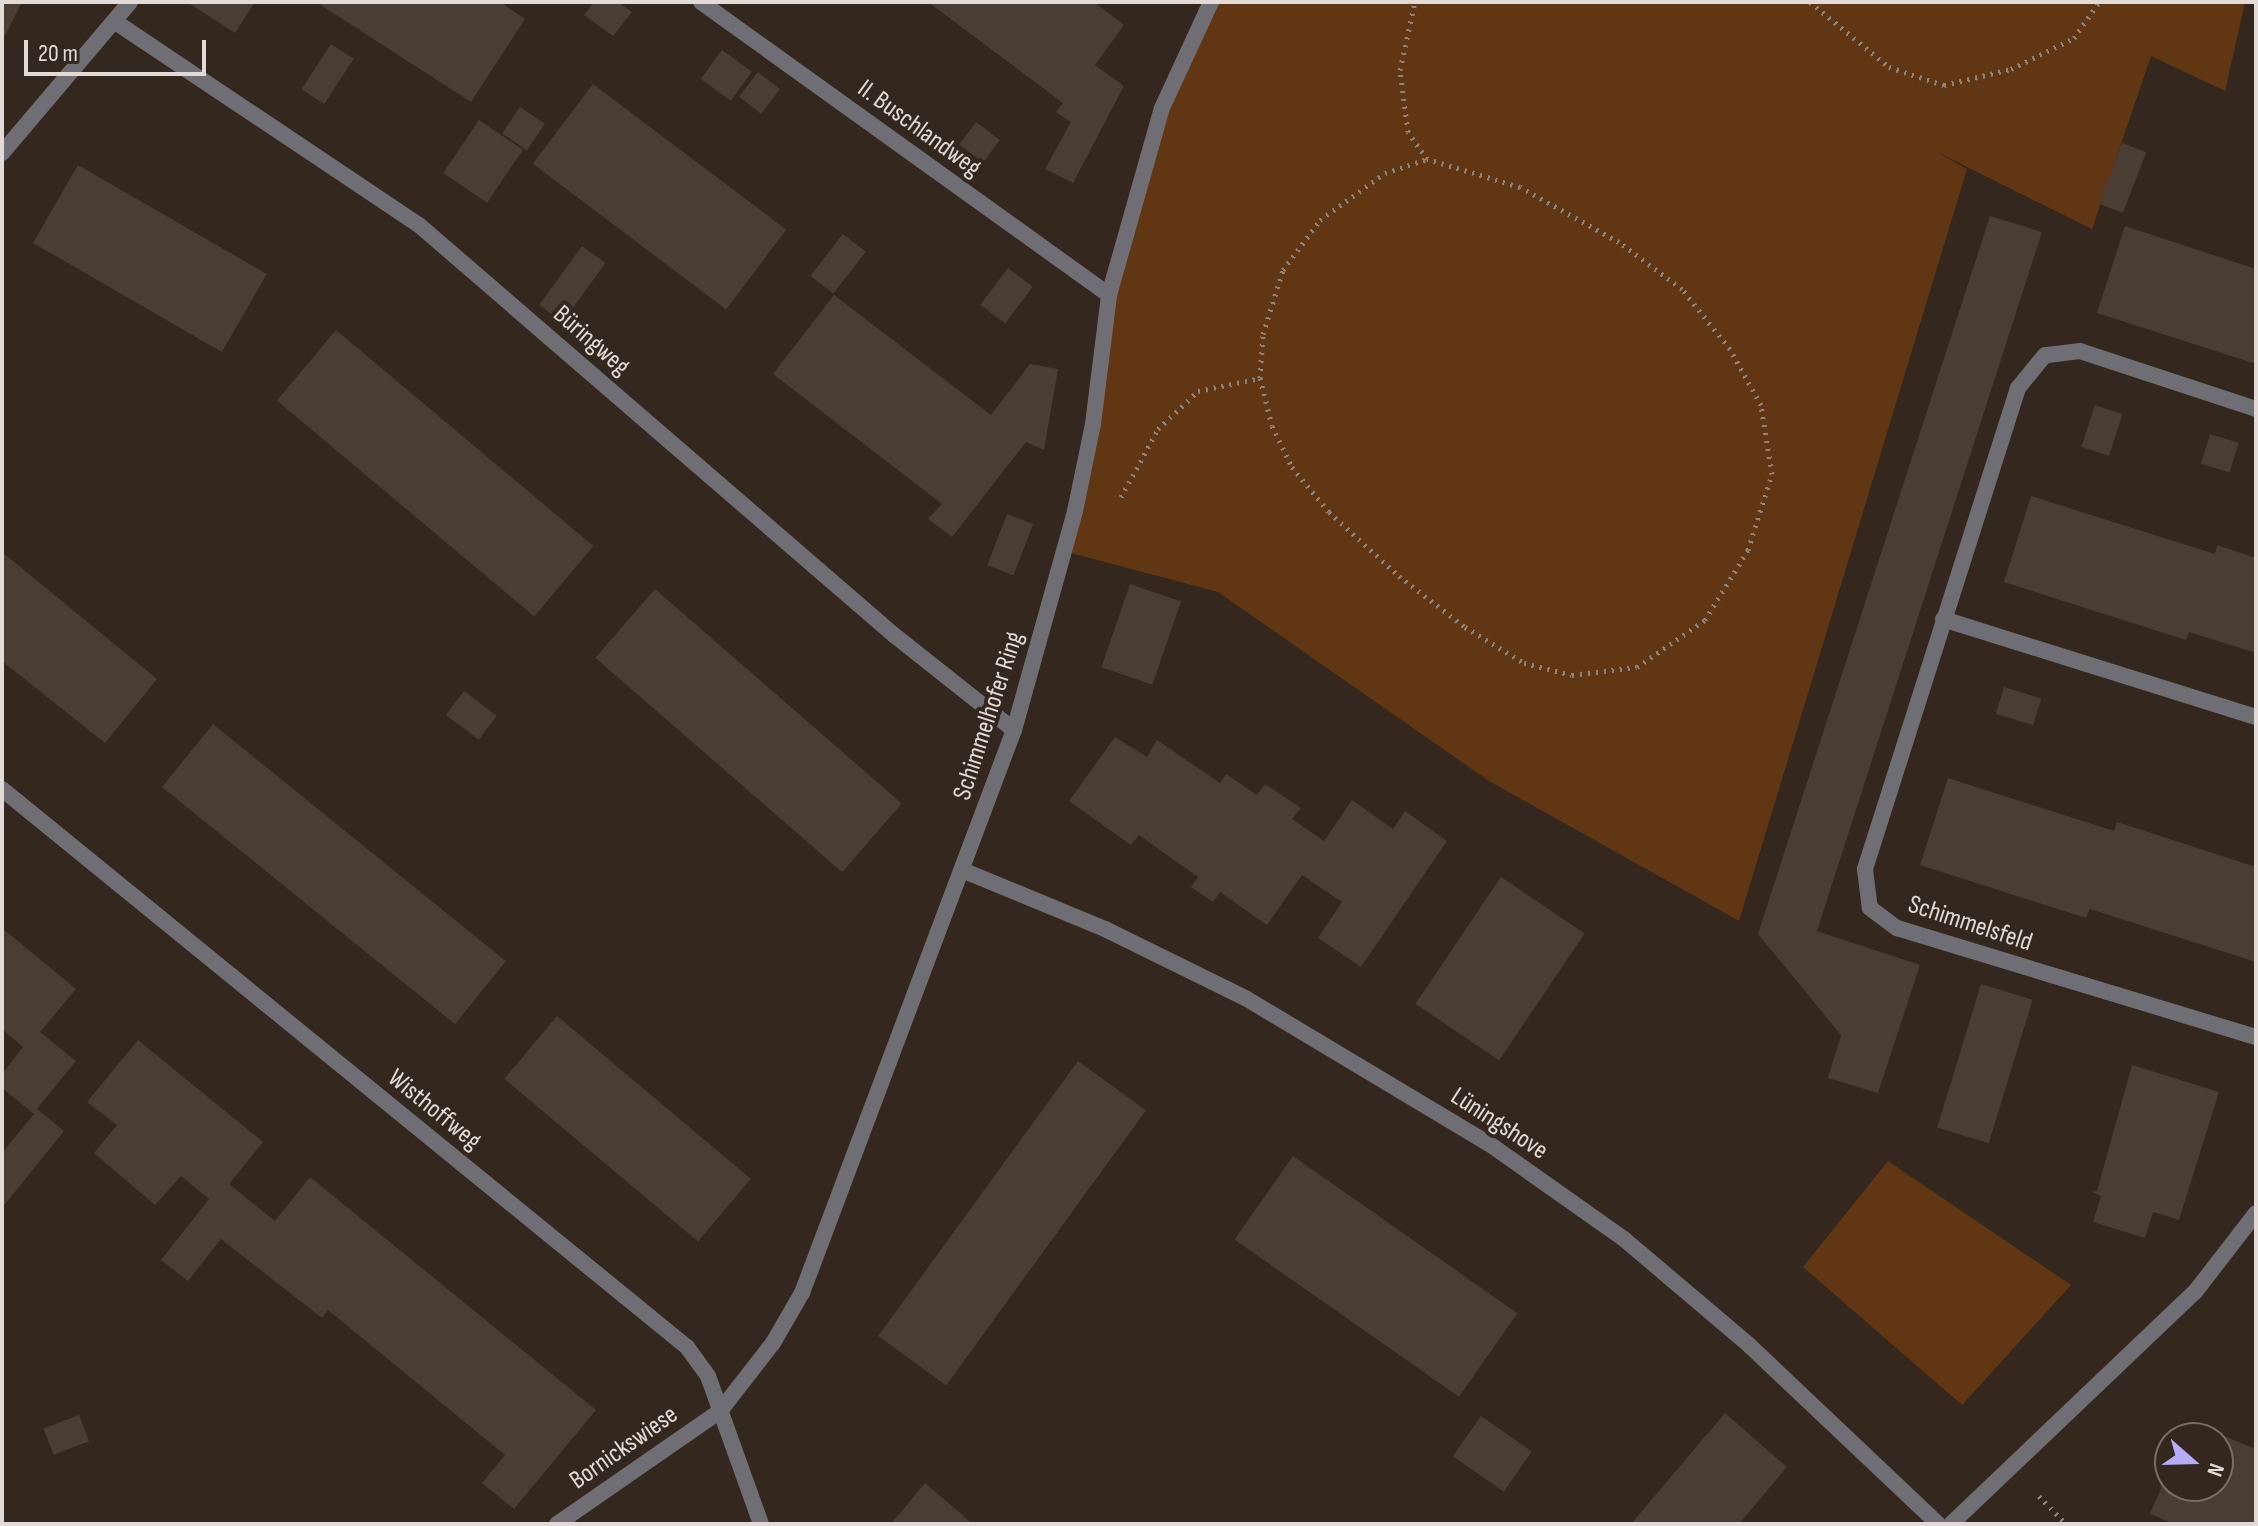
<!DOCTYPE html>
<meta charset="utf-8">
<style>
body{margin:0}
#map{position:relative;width:2258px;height:1526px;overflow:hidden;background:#33271e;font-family:"Sofia Sans Condensed",sans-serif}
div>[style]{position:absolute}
.green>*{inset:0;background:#613713}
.building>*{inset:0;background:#4a3d33;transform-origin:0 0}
.path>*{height:5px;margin-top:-2.5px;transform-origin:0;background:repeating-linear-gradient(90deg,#8e847c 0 2px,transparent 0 8px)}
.minor>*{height:16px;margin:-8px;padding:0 8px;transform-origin:8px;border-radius:8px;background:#6f6e75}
span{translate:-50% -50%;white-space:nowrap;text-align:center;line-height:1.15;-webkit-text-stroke:8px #33271e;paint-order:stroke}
.street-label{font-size:26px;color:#e2dad4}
.frame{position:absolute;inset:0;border:4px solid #e2dad4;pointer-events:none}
.north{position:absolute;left:2154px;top:1422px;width:80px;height:80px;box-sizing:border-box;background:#33271e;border:2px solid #796f67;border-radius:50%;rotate:110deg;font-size:22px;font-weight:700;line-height:32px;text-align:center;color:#e2dad4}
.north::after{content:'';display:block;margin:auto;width:28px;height:36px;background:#b4acf9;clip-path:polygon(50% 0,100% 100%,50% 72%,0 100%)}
.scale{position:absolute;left:24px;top:40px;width:182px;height:36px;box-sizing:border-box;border:4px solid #e2dad4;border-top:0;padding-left:10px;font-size:24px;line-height:28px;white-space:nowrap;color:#e2dad4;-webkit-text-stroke:6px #33271e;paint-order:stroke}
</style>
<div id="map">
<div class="green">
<i style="clip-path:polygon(1215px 2px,2245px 2px,2225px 91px,2151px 56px,2092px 229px,1933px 150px,1967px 169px,1739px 921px,1489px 781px,1218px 592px,1071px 553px,1115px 299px,1164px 107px)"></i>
<i style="clip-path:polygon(1888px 1161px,2071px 1285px,1962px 1405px,1803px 1267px)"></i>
</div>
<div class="building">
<i style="clip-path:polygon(2px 2px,22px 2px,5px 36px,2px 35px)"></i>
<i style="clip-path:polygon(187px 2px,255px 2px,235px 33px)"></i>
<i style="clip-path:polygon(316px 2px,500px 2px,525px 19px,471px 102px)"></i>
<i style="clip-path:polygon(594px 2px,618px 2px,632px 12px,613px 36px,584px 15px)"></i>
<i style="clip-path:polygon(928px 2px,1094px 2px,1124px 25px,1095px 65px,1124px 86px,1073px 183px,1045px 169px,1071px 122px,1056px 112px,1063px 103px)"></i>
<i style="left:331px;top:44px;width:27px;height:54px;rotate:33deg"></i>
<i style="left:722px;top:50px;width:37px;height:36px;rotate:36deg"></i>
<i style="left:758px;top:72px;width:28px;height:31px;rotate:38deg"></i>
<i style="left:593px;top:84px;width:242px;height:100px;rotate:37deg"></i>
<i style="left:520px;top:107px;width:30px;height:32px;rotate:34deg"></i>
<i style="left:479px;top:120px;width:53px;height:64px;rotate:34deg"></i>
<i style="left:976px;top:122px;width:30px;height:28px;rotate:37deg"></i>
<i style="left:2122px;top:143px;width:26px;height:65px;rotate:21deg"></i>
<i style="left:78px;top:165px;width:218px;height:90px;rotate:30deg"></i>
<i style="clip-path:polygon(1990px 216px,2042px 232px,1817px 931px,1920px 965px,1878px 1093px,1828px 1078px,1841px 1035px,1758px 934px)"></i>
<i style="clip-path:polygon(2125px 226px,2256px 269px,2256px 364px,2097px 313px)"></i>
<i style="left:843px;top:234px;width:29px;height:53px;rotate:38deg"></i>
<i style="left:582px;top:246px;width:29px;height:73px;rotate:36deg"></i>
<i style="left:1008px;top:268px;width:31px;height:46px;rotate:37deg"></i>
<i style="clip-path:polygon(834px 295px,991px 415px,1030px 364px,1058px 369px,1044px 450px,1026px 442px,952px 537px,928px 519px,942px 504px,773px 374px)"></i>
<i style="left:336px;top:330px;width:336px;height:92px;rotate:40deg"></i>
<i style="left:2095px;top:405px;width:29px;height:44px;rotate:18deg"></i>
<i style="left:2210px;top:434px;width:30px;height:31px;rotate:17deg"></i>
<i style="clip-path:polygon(2031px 496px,2215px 554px,2217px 545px,2256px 558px,2256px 653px,2189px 632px,2186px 640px,2004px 582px)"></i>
<i style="left:1007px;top:514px;width:28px;height:55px;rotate:21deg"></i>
<i style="clip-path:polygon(2px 552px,157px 679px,105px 743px,2px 661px)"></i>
<i style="left:1130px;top:584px;width:54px;height:88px;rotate:19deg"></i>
<i style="left:655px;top:589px;width:327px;height:91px;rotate:41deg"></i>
<i style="left:2004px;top:687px;width:39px;height:28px;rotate:17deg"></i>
<i style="left:464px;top:691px;width:41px;height:30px;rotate:37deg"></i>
<i style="left:213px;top:724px;width:377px;height:81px;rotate:39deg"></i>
<i style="clip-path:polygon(1115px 737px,1147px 757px,1157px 740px,1220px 783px,1226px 774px,1257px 795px,1265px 784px,1301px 808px,1292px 819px,1324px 841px,1352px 800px,1393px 829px,1405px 811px,1447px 841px,1361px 967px,1318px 938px,1342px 902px,1302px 875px,1267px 925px,1220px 892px,1213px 902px,1191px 887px,1198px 877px,1139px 835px,1131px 845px,1069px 801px)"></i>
<i style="clip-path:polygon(1948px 778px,2114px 831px,2117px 822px,2256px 867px,2256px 962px,2090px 909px,2086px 918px,1920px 865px)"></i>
<i style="left:1501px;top:877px;width:101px;height:153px;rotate:34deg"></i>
<i style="clip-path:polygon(2px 928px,76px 989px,40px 1032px,76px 1061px,37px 1109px,64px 1131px,2px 1208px,2px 1153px,34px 1114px,2px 1088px,2px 1074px,23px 1047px,2px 1029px)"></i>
<i style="left:1981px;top:984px;width:54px;height:150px;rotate:17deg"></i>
<i style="left:557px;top:1016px;width:253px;height:82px;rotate:40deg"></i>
<i style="clip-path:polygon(138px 1040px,263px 1142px,229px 1184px,275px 1221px,310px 1177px,596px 1410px,514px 1509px,482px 1483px,505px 1455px,328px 1310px,322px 1318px,221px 1239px,188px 1281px,161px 1260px,209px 1199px,181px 1176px,155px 1205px,94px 1153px,117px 1125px,87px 1102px)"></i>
<i style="left:1078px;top:1061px;width:84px;height:340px;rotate:36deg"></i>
<i style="clip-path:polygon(2132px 1065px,2219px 1092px,2179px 1220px,2153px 1212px,2145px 1238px,2093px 1222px,2101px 1196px,2092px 1192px,2097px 1191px)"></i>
<i style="left:1293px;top:1156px;width:274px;height:102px;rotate:35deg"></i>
<i style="clip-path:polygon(1725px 1413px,1787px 1467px,1739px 1524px,1631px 1524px)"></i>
<i style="left:79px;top:1415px;width:28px;height:38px;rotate:69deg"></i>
<i style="left:1481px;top:1416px;width:62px;height:49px;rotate:35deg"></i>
<i style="clip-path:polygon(2189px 1422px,2256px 1449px,2256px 1524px,2174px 1524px,2150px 1514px,2170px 1467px,2170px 1486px,2218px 1486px,2218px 1438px,2182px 1438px)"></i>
<i style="clip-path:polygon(925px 1483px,973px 1524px,891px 1524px)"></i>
</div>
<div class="path">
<i style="left:1810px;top:2px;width:102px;rotate:39.4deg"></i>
<i style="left:1889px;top:67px;width:58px;rotate:18.1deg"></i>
<i style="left:1944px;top:85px;width:69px;rotate:-13.4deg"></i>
<i style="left:2011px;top:69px;width:70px;rotate:-26.2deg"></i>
<i style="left:2074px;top:38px;width:44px;rotate:-55.2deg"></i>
<i style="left:1260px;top:378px;width:44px;rotate:-86.1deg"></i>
<i style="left:1263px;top:334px;width:67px;rotate:-72.6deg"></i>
<i style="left:1283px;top:270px;width:62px;rotate:-53.5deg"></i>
<i style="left:1320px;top:220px;width:80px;rotate:-35.9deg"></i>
<i style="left:1385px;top:173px;width:44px;rotate:-18.4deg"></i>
<i style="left:1121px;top:497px;width:77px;rotate:-61.4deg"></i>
<i style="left:1158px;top:429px;width:55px;rotate:-43.5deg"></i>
<i style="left:1198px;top:391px;width:63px;rotate:-11.8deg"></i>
<i style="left:1260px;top:378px;width:49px;rotate:76deg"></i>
<i style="left:1272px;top:426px;width:46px;rotate:64deg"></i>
<i style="left:1292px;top:467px;width:58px;rotate:50.6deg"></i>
<i style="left:1329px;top:512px;width:95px;rotate:42.4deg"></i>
<i style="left:1399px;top:576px;width:83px;rotate:37.7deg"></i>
<i style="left:1465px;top:627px;width:69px;rotate:31.4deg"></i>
<i style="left:1524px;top:663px;width:49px;rotate:14deg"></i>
<i style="left:1572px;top:675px;width:65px;rotate:-7deg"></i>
<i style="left:1637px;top:667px;width:83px;rotate:-34.7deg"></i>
<i style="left:1705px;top:620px;width:82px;rotate:-58.4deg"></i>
<i style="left:1748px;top:550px;width:80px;rotate:-72.5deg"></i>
<i style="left:1772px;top:474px;width:70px;rotate:-99.1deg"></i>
<i style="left:1761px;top:405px;width:64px;rotate:-119deg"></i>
<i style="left:1730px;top:349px;width:77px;rotate:-128.7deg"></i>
<i style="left:1682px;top:289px;width:79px;rotate:-143.3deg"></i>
<i style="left:1619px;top:242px;width:113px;rotate:-150.9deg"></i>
<i style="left:1520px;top:187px;width:97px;rotate:-163.2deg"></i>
<i style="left:1427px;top:159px;width:33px;rotate:-125deg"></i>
<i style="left:1408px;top:132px;width:63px;rotate:-97.4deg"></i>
<i style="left:1400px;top:70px;width:70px;rotate:-77.6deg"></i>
<i style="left:2039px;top:1496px;width:39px;rotate:46deg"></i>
</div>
<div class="minor">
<i style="left:701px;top:2px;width:502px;rotate:35.68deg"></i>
<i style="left:114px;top:21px;width:367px;rotate:33.8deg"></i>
<i style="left:419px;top:225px;width:627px;rotate:40.8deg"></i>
<i style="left:894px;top:635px;width:153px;rotate:38.4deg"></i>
<i style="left:2px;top:153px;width:198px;rotate:-49.7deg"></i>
<i style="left:2256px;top:409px;width:185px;rotate:-161.8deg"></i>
<i style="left:2080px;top:351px;width:35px;rotate:173deg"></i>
<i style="left:2045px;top:355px;width:43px;rotate:129.3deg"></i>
<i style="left:2018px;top:388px;width:505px;rotate:107.65deg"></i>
<i style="left:1865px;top:869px;width:39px;rotate:83deg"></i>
<i style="left:1870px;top:908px;width:34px;rotate:37deg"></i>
<i style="left:1897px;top:928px;width:375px;rotate:16.9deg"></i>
<i style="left:1943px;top:619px;width:328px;rotate:17.4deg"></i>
<i style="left:2px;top:789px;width:884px;rotate:39.17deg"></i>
<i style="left:687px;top:1347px;width:36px;rotate:54deg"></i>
<i style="left:708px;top:1376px;width:157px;rotate:70.3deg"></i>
<i style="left:962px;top:870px;width:155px;rotate:22.4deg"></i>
<i style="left:1105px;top:929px;width:158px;rotate:26.2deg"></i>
<i style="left:1247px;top:999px;width:281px;rotate:30.9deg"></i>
<i style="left:1488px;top:1143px;width:166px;rotate:35.2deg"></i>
<i style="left:1624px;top:1239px;width:165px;rotate:40.3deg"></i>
<i style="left:1750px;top:1346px;width:259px;rotate:43.4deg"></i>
<i style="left:557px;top:1524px;width:198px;rotate:-34.7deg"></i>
<i style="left:720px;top:1411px;width:86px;rotate:-52.1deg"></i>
<i style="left:773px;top:1343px;width:58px;rotate:-59.9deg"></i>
<i style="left:802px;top:1293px;width:602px;rotate:-69.37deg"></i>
<i style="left:1014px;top:730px;width:227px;rotate:-74.4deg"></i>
<i style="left:1075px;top:511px;width:89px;rotate:-78.3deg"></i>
<i style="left:1093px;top:424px;width:130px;rotate:-82.9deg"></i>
<i style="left:1109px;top:295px;width:194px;rotate:-74.2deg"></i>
<i style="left:1162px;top:108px;width:117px;rotate:-65.2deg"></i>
<i style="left:1951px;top:1524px;width:337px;rotate:-43.6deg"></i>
<i style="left:2195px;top:1292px;width:100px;rotate:-52.3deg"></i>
</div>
<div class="street-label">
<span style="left:919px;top:129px;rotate:36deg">II. Buschlandweg</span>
<span style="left:591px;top:341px;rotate:41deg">Büringweg</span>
<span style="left:989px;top:716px;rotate:-72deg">Schimmelhofer Ring</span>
<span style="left:1970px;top:924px;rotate:18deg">Schimmelsfeld</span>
<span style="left:434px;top:1110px;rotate:39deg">Wisthoffweg</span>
<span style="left:1499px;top:1124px;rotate:33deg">Lüningshove</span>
<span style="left:624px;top:1448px;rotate:-35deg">Bornickswiese</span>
</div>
<div class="frame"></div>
<div class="north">N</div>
<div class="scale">20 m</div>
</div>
